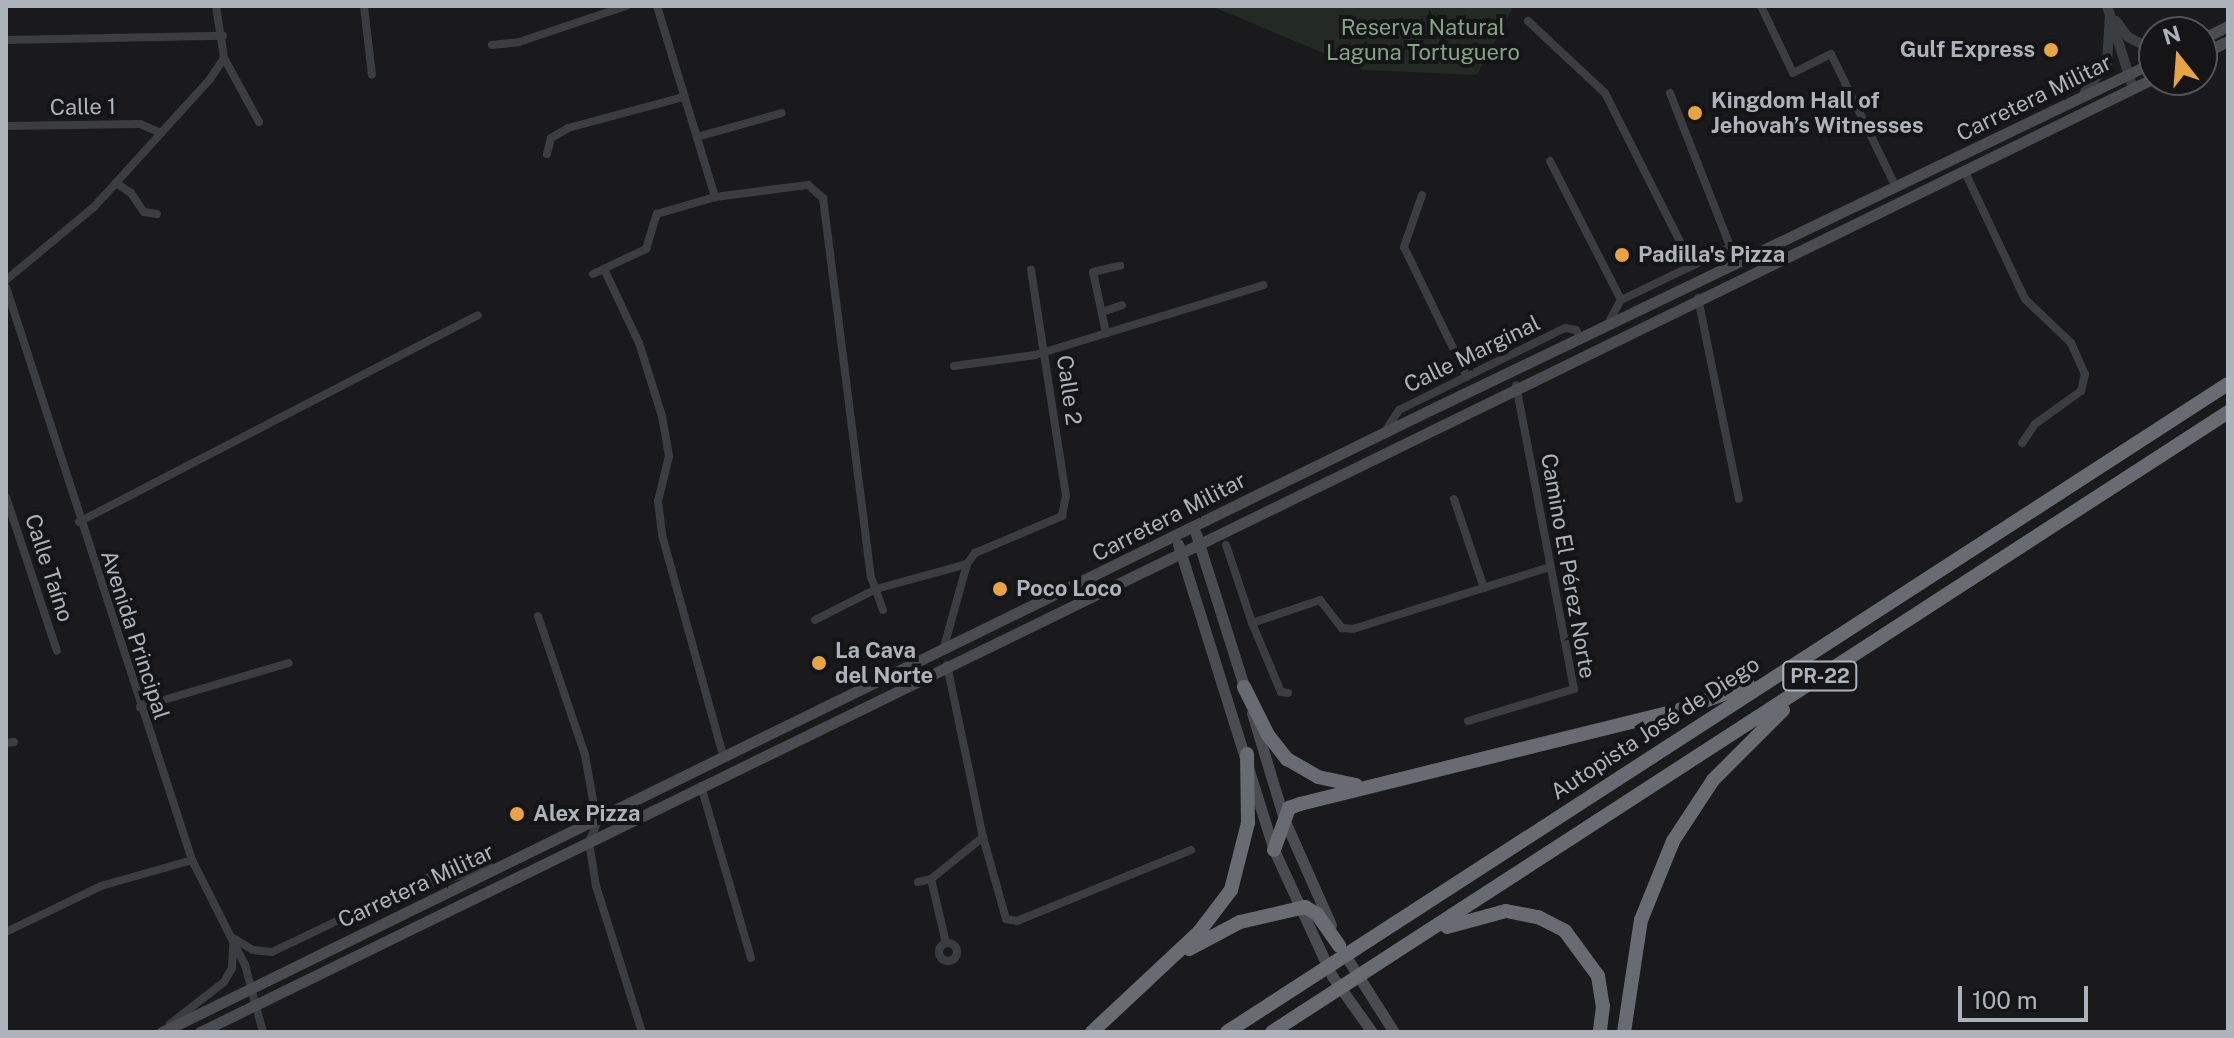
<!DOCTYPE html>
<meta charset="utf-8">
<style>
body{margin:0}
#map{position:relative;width:2234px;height:1038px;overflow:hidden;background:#1a1a1c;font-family:"Public Sans",sans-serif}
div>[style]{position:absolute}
.green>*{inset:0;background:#222a23}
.minor>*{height:8px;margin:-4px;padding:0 4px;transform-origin:4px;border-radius:4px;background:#3b3d41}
.minor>.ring{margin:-4px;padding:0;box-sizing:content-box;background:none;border:8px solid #3b3d41;border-radius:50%}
.tertiary>*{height:10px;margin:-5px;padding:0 5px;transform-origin:5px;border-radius:5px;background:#3b3d41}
.secondary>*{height:11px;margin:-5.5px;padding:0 5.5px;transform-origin:5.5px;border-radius:5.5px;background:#4a4c51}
.motorway>*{height:14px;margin:-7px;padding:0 7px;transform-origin:7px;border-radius:7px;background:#686b72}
.dots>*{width:22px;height:22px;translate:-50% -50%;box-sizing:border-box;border:4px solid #151517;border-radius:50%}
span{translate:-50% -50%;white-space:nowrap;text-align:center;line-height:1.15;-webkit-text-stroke:8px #151517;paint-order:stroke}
.shield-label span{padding:2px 6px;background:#151517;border:2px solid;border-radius:6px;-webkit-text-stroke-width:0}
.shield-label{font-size:20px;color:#aeb3bb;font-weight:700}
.park-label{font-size:22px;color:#87a486}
.poi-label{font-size:22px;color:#aeb3bb;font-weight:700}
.right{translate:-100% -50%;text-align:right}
.left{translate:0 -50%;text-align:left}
.street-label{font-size:22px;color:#aeb3bb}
.frame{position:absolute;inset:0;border:8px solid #aeb3bb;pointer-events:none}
.north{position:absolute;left:2138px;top:16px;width:80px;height:80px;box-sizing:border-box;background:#151517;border:2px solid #525459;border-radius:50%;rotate:343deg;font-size:22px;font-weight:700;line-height:32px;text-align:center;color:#aeb3bb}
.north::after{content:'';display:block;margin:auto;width:28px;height:36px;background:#e7a347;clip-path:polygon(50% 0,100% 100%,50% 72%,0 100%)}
.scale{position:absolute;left:1958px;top:986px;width:130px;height:36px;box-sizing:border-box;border:4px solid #aeb3bb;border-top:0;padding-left:10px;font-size:24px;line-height:28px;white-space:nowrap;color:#aeb3bb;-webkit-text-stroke:6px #151517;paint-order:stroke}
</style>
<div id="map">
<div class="green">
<i style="clip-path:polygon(1211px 6px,1514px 6px,1477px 75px,1364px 70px)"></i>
</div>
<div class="minor">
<i style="left:364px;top:6px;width:69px;rotate:83.4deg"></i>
<i style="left:657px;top:6px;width:200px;rotate:73.1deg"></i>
<i style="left:1761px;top:6px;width:74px;rotate:64.5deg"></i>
<i style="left:1793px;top:73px;width:42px;rotate:-26.6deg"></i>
<i style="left:1831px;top:54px;width:148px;rotate:64deg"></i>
<i style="left:1528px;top:21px;width:105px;rotate:43.1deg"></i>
<i style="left:1605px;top:93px;width:193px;rotate:63.2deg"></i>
<i style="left:6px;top:40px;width:217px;rotate:-1.1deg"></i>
<i style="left:492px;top:45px;width:27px;rotate:-6deg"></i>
<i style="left:519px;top:42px;width:113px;rotate:-18.6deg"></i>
<i style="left:224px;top:58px;width:73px;rotate:61.3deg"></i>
<i style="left:1670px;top:93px;width:184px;rotate:68.6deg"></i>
<i style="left:6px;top:126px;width:134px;rotate:-0.9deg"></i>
<i style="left:140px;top:124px;width:21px;rotate:23deg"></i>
<i style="left:697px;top:137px;width:88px;rotate:-15.8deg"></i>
<i style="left:547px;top:154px;width:16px;rotate:-76deg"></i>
<i style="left:551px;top:138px;width:20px;rotate:-30deg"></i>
<i style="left:568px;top:128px;width:120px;rotate:-15deg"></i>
<i style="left:1550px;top:161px;width:156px;rotate:62.9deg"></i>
<i style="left:1964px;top:170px;width:143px;rotate:64.7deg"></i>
<i style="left:2025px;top:299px;width:64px;rotate:43.7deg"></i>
<i style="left:2071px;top:343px;width:34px;rotate:66deg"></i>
<i style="left:2085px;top:374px;width:17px;rotate:103deg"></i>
<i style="left:2081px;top:391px;width:57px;rotate:144.3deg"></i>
<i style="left:2035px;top:424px;width:23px;rotate:124deg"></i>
<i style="left:116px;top:183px;width:18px;rotate:34deg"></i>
<i style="left:131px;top:193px;width:23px;rotate:56deg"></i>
<i style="left:144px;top:212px;width:13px;rotate:9deg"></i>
<i style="left:1422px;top:195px;width:55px;rotate:109.1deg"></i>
<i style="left:1404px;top:247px;width:144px;rotate:64.1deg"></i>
<i style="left:604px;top:269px;width:82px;rotate:64.7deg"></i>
<i style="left:639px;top:343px;width:77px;rotate:72.5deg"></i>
<i style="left:662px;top:416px;width:41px;rotate:80.1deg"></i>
<i style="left:669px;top:456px;width:46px;rotate:103.7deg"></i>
<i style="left:658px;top:501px;width:34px;rotate:83deg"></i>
<i style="left:662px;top:535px;width:231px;rotate:74.5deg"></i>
<i style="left:593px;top:274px;width:59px;rotate:-25.3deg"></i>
<i style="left:646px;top:249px;width:37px;rotate:-73deg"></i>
<i style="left:657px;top:214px;width:60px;rotate:-16.3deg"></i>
<i style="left:715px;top:197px;width:94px;rotate:-7.4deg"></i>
<i style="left:808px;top:185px;width:20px;rotate:41deg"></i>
<i style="left:823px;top:198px;width:382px;rotate:82.8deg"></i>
<i style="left:871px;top:577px;width:35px;rotate:70deg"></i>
<i style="left:6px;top:280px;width:114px;rotate:-39.7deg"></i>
<i style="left:94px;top:207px;width:173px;rotate:-47.8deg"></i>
<i style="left:210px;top:79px;width:25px;rotate:-56deg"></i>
<i style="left:224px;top:58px;width:53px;rotate:-98.7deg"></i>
<i style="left:6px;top:287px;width:602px;rotate:72.02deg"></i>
<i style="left:192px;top:860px;width:118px;rotate:63.2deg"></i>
<i style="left:245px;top:965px;width:69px;rotate:75deg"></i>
<i style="left:1698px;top:298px;width:205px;rotate:78.5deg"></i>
<i style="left:1102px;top:312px;width:21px;rotate:-19deg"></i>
<i style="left:1608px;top:324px;width:27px;rotate:-62deg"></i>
<i style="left:1621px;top:300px;width:120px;rotate:-25.7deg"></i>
<i style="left:1106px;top:333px;width:62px;rotate:-102deg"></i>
<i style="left:1093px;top:272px;width:28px;rotate:-13deg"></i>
<i style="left:954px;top:366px;width:82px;rotate:-7.7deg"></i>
<i style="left:1035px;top:355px;width:239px;rotate:-17deg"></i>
<i style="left:1386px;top:430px;width:24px;rotate:-57deg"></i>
<i style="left:1399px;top:410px;width:185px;rotate:-26.3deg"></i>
<i style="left:1565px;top:328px;width:11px;rotate:10deg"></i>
<i style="left:1576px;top:330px;width:11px;rotate:63deg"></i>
<i style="left:6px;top:497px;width:162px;rotate:71.7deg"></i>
<i style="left:1454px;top:499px;width:94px;rotate:71.4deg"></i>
<i style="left:79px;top:522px;width:449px;rotate:-27.4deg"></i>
<i style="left:1226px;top:545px;width:82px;rotate:71.6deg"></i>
<i style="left:1252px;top:623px;width:75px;rotate:67.2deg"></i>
<i style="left:1281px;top:692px;width:7px;rotate:8deg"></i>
<i style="left:538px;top:616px;width:147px;rotate:71.3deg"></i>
<i style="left:585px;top:755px;width:69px;rotate:80deg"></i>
<i style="left:597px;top:823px;width:21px;rotate:113deg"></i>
<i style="left:589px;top:842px;width:45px;rotate:81deg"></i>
<i style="left:596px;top:886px;width:153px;rotate:72.5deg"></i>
<i style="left:815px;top:620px;width:68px;rotate:-26.9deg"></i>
<i style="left:876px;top:589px;width:94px;rotate:-15.4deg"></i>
<i style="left:967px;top:564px;width:14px;rotate:-54deg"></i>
<i style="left:975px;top:553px;width:95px;rotate:-23deg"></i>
<i style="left:1062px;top:516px;width:20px;rotate:-79deg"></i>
<i style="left:1066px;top:496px;width:229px;rotate:-98.8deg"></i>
<i style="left:1252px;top:623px;width:72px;rotate:-18.7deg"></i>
<i style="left:1320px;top:600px;width:36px;rotate:52deg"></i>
<i style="left:1342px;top:628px;width:11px;rotate:5deg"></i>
<i style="left:1353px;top:629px;width:207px;rotate:-17.5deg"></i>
<i style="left:944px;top:647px;width:86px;rotate:-74.5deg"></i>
<i style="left:947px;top:665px;width:176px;rotate:78.2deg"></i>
<i style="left:983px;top:837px;width:85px;rotate:74.3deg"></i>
<i style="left:1006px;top:919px;width:11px;rotate:10deg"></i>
<i style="left:1017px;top:921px;width:188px;rotate:-22.2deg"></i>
<i style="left:140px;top:707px;width:155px;rotate:-16.5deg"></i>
<i style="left:1468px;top:721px;width:111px;rotate:-16.8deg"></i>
<i style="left:1574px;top:689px;width:309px;rotate:-100.8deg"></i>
<i style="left:6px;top:743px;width:8px;rotate:-7deg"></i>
<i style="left:701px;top:786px;width:179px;rotate:73.8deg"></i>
<i style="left:931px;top:879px;width:66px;rotate:76.8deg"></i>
<i style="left:918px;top:882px;width:13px;rotate:-13deg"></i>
<i style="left:931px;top:879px;width:67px;rotate:-38.9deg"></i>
<i style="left:417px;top:887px;width:74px;rotate:-14.8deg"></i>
<i style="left:6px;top:932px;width:106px;rotate:-25.8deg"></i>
<i style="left:101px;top:886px;width:95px;rotate:-15.9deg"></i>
<i style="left:233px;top:938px;width:23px;rotate:31deg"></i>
<i style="left:253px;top:950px;width:19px;rotate:6deg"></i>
<i style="left:272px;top:952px;width:218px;rotate:-25.5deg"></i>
<i style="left:469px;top:858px;width:25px;rotate:23deg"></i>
<i class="ring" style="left:939px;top:943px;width:10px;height:10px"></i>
<i style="left:170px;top:1024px;width:68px;rotate:-37.9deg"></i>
<i style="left:224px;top:982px;width:16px;rotate:-60deg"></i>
<i style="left:232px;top:968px;width:22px;rotate:-87deg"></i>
</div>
<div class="tertiary">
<i style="left:2107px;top:6px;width:86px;rotate:72.4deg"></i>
<i style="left:2116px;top:21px;width:20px;rotate:53deg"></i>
<i style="left:2128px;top:37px;width:29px;rotate:27deg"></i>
<i style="left:2085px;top:92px;width:36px;rotate:-53deg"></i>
<i style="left:2107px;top:63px;width:49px;rotate:-86.5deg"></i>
</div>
<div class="secondary">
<i style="left:2202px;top:39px;width:29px;rotate:-27deg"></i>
<i style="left:2202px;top:54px;width:29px;rotate:-27deg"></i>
<i style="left:1196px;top:534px;width:167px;rotate:72.5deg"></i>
<i style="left:1178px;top:544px;width:321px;rotate:72.6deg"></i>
<i style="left:1274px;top:850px;width:139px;rotate:65.3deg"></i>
<i style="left:1332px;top:976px;width:69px;rotate:54.5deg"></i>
<i style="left:1252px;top:713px;width:111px;rotate:73.2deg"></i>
<i style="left:1284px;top:819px;width:116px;rotate:66.1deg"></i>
<i style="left:1343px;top:952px;width:95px;rotate:57.5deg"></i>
<i style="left:162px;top:1032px;width:1412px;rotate:-26.13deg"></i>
<i style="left:1430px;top:410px;width:803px;rotate:-25.67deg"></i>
<i style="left:200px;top:1032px;width:2174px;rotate:-26.02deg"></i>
</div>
<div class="motorway">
<i style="left:1244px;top:687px;width:54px;rotate:63.4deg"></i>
<i style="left:1268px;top:735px;width:31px;rotate:52deg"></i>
<i style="left:1287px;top:759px;width:36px;rotate:30deg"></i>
<i style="left:1318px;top:777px;width:39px;rotate:12deg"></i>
<i style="left:1274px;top:850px;width:45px;rotate:-70.3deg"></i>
<i style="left:1289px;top:808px;width:12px;rotate:-20deg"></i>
<i style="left:1300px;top:804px;width:388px;rotate:-13.9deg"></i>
<i style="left:1677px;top:711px;width:76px;rotate:-20.1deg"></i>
<i style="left:1447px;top:927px;width:61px;rotate:-15.2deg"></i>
<i style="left:1506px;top:911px;width:33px;rotate:11deg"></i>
<i style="left:1538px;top:917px;width:30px;rotate:27deg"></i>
<i style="left:1565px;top:931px;width:56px;rotate:53.7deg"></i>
<i style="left:1598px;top:976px;width:30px;rotate:81deg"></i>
<i style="left:1603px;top:1006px;width:26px;rotate:97deg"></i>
<i style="left:1189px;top:949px;width:58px;rotate:-27.9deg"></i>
<i style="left:1240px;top:922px;width:67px;rotate:-13deg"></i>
<i style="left:1305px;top:907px;width:14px;rotate:30deg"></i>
<i style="left:1317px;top:914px;width:39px;rotate:55deg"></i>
<i style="left:1092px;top:1032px;width:146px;rotate:-43.1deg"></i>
<i style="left:1199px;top:932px;width:53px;rotate:-52.7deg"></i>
<i style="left:1231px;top:890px;width:69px;rotate:-75.8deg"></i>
<i style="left:1248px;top:823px;width:69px;rotate:-90.8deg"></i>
<i style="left:1227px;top:1032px;width:1192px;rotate:-32.92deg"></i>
<i style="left:1272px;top:1032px;width:1139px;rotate:-32.96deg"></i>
<i style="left:1624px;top:1032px;width:113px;rotate:-81.4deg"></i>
<i style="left:1641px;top:920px;width:85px;rotate:-67.9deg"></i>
<i style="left:1673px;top:841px;width:73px;rotate:-56.7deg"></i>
<i style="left:1713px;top:780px;width:99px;rotate:-45deg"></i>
</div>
<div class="dots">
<i style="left:2051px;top:50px;background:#e7a347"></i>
<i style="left:1695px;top:113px;background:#e7a347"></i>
<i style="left:1622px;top:255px;background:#e7a347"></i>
<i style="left:1000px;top:589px;background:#e7a347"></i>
<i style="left:819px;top:663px;background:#e7a347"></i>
<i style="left:517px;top:814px;background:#e7a347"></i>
</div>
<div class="shield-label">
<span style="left:1820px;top:676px">PR-22</span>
</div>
<div class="park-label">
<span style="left:1423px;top:40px">Reserva Natural<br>Laguna Tortuguero</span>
</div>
<div class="poi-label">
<span class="right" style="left:2035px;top:50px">Gulf Express</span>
<span class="left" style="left:1711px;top:113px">Kingdom Hall of<br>Jehovah’s Witnesses</span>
<span class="left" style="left:1638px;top:255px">Padilla's Pizza</span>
<span class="left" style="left:1016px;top:589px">Poco Loco</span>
<span class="left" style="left:835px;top:663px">La Cava<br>del Norte</span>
<span class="left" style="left:533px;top:814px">Alex Pizza</span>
</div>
<div class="street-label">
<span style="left:2034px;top:98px;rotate:-26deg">Carretera Militar</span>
<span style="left:83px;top:107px;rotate:-1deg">Calle 1</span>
<span style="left:1472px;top:354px;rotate:-26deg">Calle Marginal</span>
<span style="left:1069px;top:390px;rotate:82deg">Calle 2</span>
<span style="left:1169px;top:517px;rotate:-27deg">Carretera Militar</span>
<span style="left:1568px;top:566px;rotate:80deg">Camino El Pérez Norte</span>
<span style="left:49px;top:568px;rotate:72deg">Calle Taíno</span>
<span style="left:135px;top:635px;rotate:72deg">Avenida Principal</span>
<span style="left:1655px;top:728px;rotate:-33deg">Autopista José de Diego</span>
<span style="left:416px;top:886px;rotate:-25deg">Carretera Militar</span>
</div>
<div class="frame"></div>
<div class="north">N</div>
<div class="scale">100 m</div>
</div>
